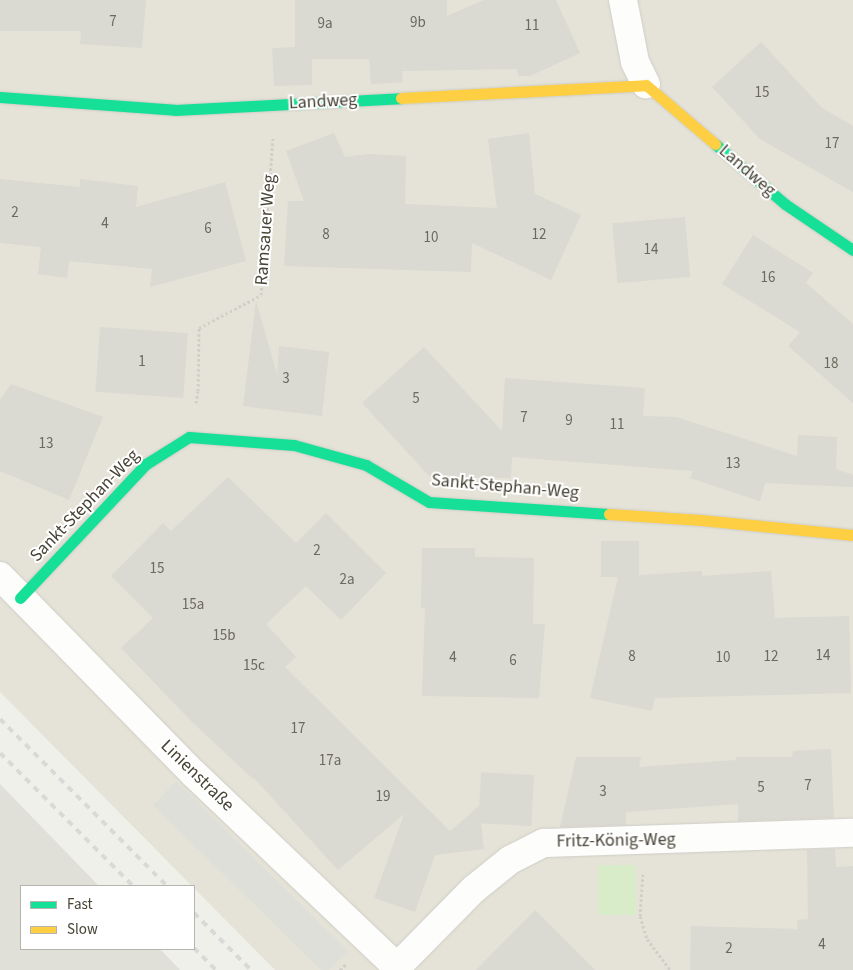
<!DOCTYPE html>
<meta charset="utf-8">
<style>
body{margin:0}
#map{position:relative;width:853px;height:970px;overflow:hidden;background:#f0f0ea;font-family:"Source Sans 3",sans-serif}
div>[style]{position:absolute}
.residential>*{inset:0;background:#e5e3d7}
.industrial>*{inset:0;background:#e0dfd8}
.green>*{inset:0;background:#d8ecc9;transform-origin:0 0}
.parking>*{inset:0;background:#dfdfda}
.building>*{inset:0;background:#dad9d2;transform-origin:0 0}
.path>*{height:3px;margin-top:-1.5px;transform-origin:0;background:repeating-linear-gradient(90deg,#d2cfca 0 2.5px,transparent 0 5px)}
.roads{filter:drop-shadow(0 0 1px #cecdc7) drop-shadow(0 0 1px #cecdc7)}
.street>*{height:28px;margin:-14px;padding:0 14px;transform-origin:14px;border-radius:14px;background:#fdfdfc}
.fast>*{height:11px;margin:-5.5px;padding:0 5.5px;transform-origin:5.5px;border-radius:5.5px;background:#16e098}
.slow>*{height:11px;margin:-5.5px;padding:0 5.5px;transform-origin:5.5px;border-radius:5.5px;background:#ffcf43}
.rail>*{height:4px;margin-top:-2px;transform-origin:0;background:repeating-linear-gradient(90deg,#d9d9d8 0 6px,transparent 0 12px)}
span{translate:-50% -50%;white-space:nowrap;text-align:center;line-height:1.15;-webkit-text-stroke:4px #fff;paint-order:stroke}
.number-label{font-size:15px;color:#6c695d}
.number-label span{-webkit-text-stroke-width:0}
.street-label{font-size:18px;color:#474335}
.legend{position:absolute;left:20px;top:885px;width:175px;height:65px;box-sizing:border-box;background:#fff;border:1px solid #b5b4ae;margin:0;padding:6px 9px;list-style:none;font-size:15px;color:#474335}
.legend li{display:flex;align-items:center;gap:10px;height:25px}
.legend b{width:25px;border:1px solid #b5b4ae}
</style>
<div id="map">
<div class="residential">
<i style="clip-path:polygon(0 0,853px 0,853px 970px,275px 970px,0 692px)"></i>
</div>
<div class="industrial">
<i style="clip-path:polygon(0 784px,99px 886px,21px 886px,21px 949px,160px 949px,180px 970px,0 970px)"></i>
</div>
<div class="green">
<i style="left:598px;top:865px;width:38px;height:50px"></i>
</div>
<div class="parking">
<i style="clip-path:polygon(176px 781px,348px 951px,329px 970px,321px 970px,153px 805px)"></i>
</div>
<div class="building">
<i style="clip-path:polygon(0 0,146px 0,142px 48px,80px 44px,81px 31px,0 31px)"></i>
<i style="clip-path:polygon(295px 0,447px 0,447px 16px,484px 0,556px 0,580px 53px,530px 76px,519px 76px,516px 69px,402px 71px,403px 82px,374px 84px,371px 84px,369px 59px,312px 59px,312px 85px,274px 86px,272px 48px,295px 47px)"></i>
<i style="clip-path:polygon(761px 42px,822px 108px,853px 126px,853px 192px,760px 139px,712px 87px)"></i>
<i style="clip-path:polygon(334px 133px,345px 157px,369px 154px,406px 156px,405px 204px,497px 208px,488px 139px,529px 133px,535px 194px,581px 215px,551px 280px,472px 243px,471px 272px,284px 266px,288px 201px,304px 201px,286px 151px)"></i>
<i style="clip-path:polygon(0 179px,80px 187px,80px 179px,138px 186px,136px 207px,225px 182px,246px 261px,150px 287px,152px 269px,69px 261px,67px 278px,38px 274px,41px 247px,0 243px)"></i>
<i style="left:685px;top:217px;width:60px;height:73px;rotate:85deg"></i>
<i style="clip-path:polygon(753px 235px,813px 273px,806px 283px,853px 324px,853px 403px,788px 346px,800px 332px,722px 284px)"></i>
<i style="clip-path:polygon(256px 301px,277px 374px,279px 346px,329px 352px,322px 416px,243px 406px)"></i>
<i style="left:100px;top:327px;width:88px;height:65px;rotate:4deg"></i>
<i style="clip-path:polygon(424px 347px,502px 431px,505px 378px,645px 388px,643px 416px,676px 417px,797px 456px,798px 435px,837px 437px,836px 469px,853px 475px,853px 487px,765px 483px,760px 501px,690px 478px,693px 471px,512px 457px,511px 478px,430px 477px,362px 403px)"></i>
<i style="clip-path:polygon(11px 384px,103px 417px,69px 500px,0 471px,0 400px)"></i>
<i style="clip-path:polygon(228px 477px,296px 543px,326px 513px,386px 573px,341px 620px,306px 586px,266px 624px,296px 657px,285px 667px,450px 831px,479px 806px,484px 849px,435px 855px,415px 912px,374px 898px,404px 814px,338px 870px,254px 778px,253px 779px,191px 721px,121px 648px,153px 618px,111px 576px,163px 523px,171px 531px)"></i>
<i style="clip-path:polygon(601px 541px,639px 541px,639px 575px,702px 571px,702px 576px,771px 571px,775px 618px,849px 616px,851px 693px,655px 698px,652px 711px,590px 698px,618px 577px,601px 577px)"></i>
<i style="clip-path:polygon(422px 548px,475px 548px,475px 557px,534px 558px,533px 624px,545px 624px,539px 698px,422px 696px,425px 607px,421px 609px)"></i>
<i style="clip-path:polygon(831px 749px,834px 818px,738px 821px,738px 804px,626px 812px,626px 825px,560px 827px,576px 757px,641px 757px,639px 767px,736px 760px,736px 757px,792px 757px,793px 751px)"></i>
<i style="left:534px;top:775px;width:51px;height:53px;rotate:93deg"></i>
<i style="clip-path:polygon(835px 849px,836px 867px,853px 866px,853px 970px,690px 970px,691px 926px,798px 929px,797px 920px,808px 919px,807px 850px)"></i>
<i style="clip-path:polygon(535px 910px,595px 970px,476px 970px)"></i>
</div>
<div class="path">
<i style="left:196px;top:403px;width:12px;rotate:-81deg"></i>
<i style="left:198px;top:391px;width:63px;rotate:-89.1deg"></i>
<i style="left:199px;top:328px;width:70px;rotate:-28deg"></i>
<i style="left:261px;top:295px;width:157px;rotate:-85.6deg"></i>
<i style="left:643px;top:874px;width:42px;rotate:94.1deg"></i>
<i style="left:640px;top:916px;width:24px;rotate:73deg"></i>
<i style="left:647px;top:939px;width:39px;rotate:53deg"></i>
<i style="left:340px;top:970px;width:8px;rotate:-45deg"></i>
</div>
<div class="roads">
<div class="street">
<i style="left:623px;top:0;width:63px;rotate:79deg"></i>
<i style="left:635px;top:62px;width:25px;rotate:64deg"></i>
<i style="left:0;top:576px;width:276px;rotate:45.6deg"></i>
<i style="left:193px;top:773px;width:286px;rotate:43.6deg"></i>
<i style="left:397px;top:967px;width:110px;rotate:-45.4deg"></i>
<i style="left:474px;top:889px;width:46px;rotate:-38.9deg"></i>
<i style="left:510px;top:860px;width:38px;rotate:-27deg"></i>
<i style="left:544px;top:843px;width:309px;rotate:-1.9deg"></i>
</div>
<div class="fast">
<i style="left:0;top:97px;width:175px;rotate:4.2deg"></i>
<i style="left:175px;top:110px;width:226px;rotate:-3deg"></i>
<i style="left:715px;top:144px;width:92px;rotate:40.6deg"></i>
<i style="left:785px;top:204px;width:82px;rotate:34.1deg"></i>
<i style="left:20px;top:598px;width:184px;rotate:-46.8deg"></i>
<i style="left:146px;top:464px;width:51px;rotate:-32.1deg"></i>
<i style="left:189px;top:437px;width:105px;rotate:4.4deg"></i>
<i style="left:294px;top:445px;width:75px;rotate:15.5deg"></i>
<i style="left:366px;top:465px;width:73px;rotate:30.4deg"></i>
<i style="left:429px;top:502px;width:180px;rotate:3.8deg"></i>
</div>
<div class="slow">
<i style="left:401px;top:98px;width:245px;rotate:-3deg"></i>
<i style="left:646px;top:85px;width:91px;rotate:40.5deg"></i>
<i style="left:609px;top:514px;width:92px;rotate:3.7deg"></i>
<i style="left:701px;top:520px;width:153px;rotate:5.6deg"></i>
</div>
</div>
<div class="rail">
<i style="left:0;top:719px;width:236px;rotate:45deg"></i>
<i style="left:0;top:753px;width:188px;rotate:45deg"></i>
<i style="left:194px;top:913px;width:81px;rotate:45deg"></i>
<i style="left:194px;top:948px;width:31px;rotate:45deg"></i>
</div>
<div class="number-label">
<span style="left:113px;top:22px">7</span>
<span style="left:418px;top:23px">9b</span>
<span style="left:325px;top:24px">9a</span>
<span style="left:532px;top:26px">11</span>
<span style="left:762px;top:93px">15</span>
<span style="left:832px;top:144px">17</span>
<span style="left:15px;top:213px">2</span>
<span style="left:105px;top:224px">4</span>
<span style="left:208px;top:229px">6</span>
<span style="left:326px;top:235px">8</span>
<span style="left:539px;top:235px">12</span>
<span style="left:431px;top:238px">10</span>
<span style="left:651px;top:250px">14</span>
<span style="left:768px;top:278px">16</span>
<span style="left:142px;top:362px">1</span>
<span style="left:831px;top:364px">18</span>
<span style="left:286px;top:379px">3</span>
<span style="left:416px;top:399px">5</span>
<span style="left:524px;top:418px">7</span>
<span style="left:569px;top:421px">9</span>
<span style="left:617px;top:425px">11</span>
<span style="left:46px;top:444px">13</span>
<span style="left:733px;top:464px">13</span>
<span style="left:317px;top:551px">2</span>
<span style="left:157px;top:569px">15</span>
<span style="left:347px;top:580px">2a</span>
<span style="left:193px;top:605px">15a</span>
<span style="left:224px;top:636px">15b</span>
<span style="left:823px;top:656px">14</span>
<span style="left:632px;top:657px">8</span>
<span style="left:771px;top:657px">12</span>
<span style="left:453px;top:658px">4</span>
<span style="left:723px;top:658px">10</span>
<span style="left:513px;top:661px">6</span>
<span style="left:254px;top:666px">15c</span>
<span style="left:298px;top:729px">17</span>
<span style="left:330px;top:761px">17a</span>
<span style="left:808px;top:786px">7</span>
<span style="left:761px;top:788px">5</span>
<span style="left:603px;top:792px">3</span>
<span style="left:383px;top:797px">19</span>
<span style="left:822px;top:945px">4</span>
<span style="left:729px;top:949px">2</span>
</div>
<div class="street-label">
<span style="left:323px;top:102px;rotate:-3deg">Landweg</span>
<span style="left:747px;top:171px;rotate:41deg">Landweg</span>
<span style="left:266px;top:230px;rotate:-86deg">Ramsauer Weg</span>
<span style="left:505px;top:487px;rotate:5deg">Sankt-Stephan-Weg</span>
<span style="left:85px;top:506px;rotate:-46deg">Sankt-Stephan-Weg</span>
<span style="left:197px;top:776px;rotate:44deg">Linienstraße</span>
<span style="left:616px;top:841px;rotate:-1deg">Fritz-König-Weg</span>
</div>
<ul class="legend">
<li><b style="height:6px;background:#16e098"></b>Fast</li>
<li><b style="height:6px;background:#ffcf43"></b>Slow</li>
</ul>
</div>
